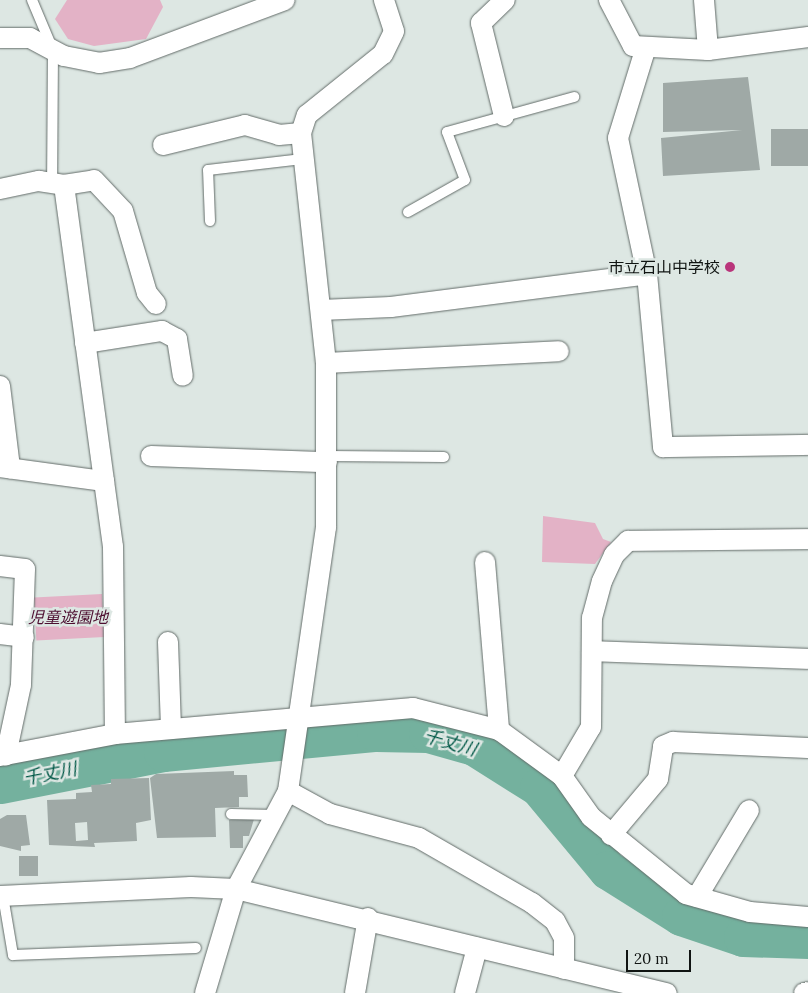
<!DOCTYPE html>
<meta charset="utf-8">
<style>
body{margin:0}
#map{position:relative;width:808px;height:993px;overflow:hidden;background:#dde7e3;font-family:Lora,"Noto Sans JP",serif}
div>[style]{position:absolute}
.green>*{inset:0;background:#e3b2c6;transform-origin:0 0}
.river>*{height:39px;margin:-19.5px;padding:0 19.5px;transform-origin:19.5px;border-radius:19.5px;background:#74b19e}
.building>*{inset:0;background:#9fa9a6;transform-origin:0 0}
.roads{filter:drop-shadow(0 0 1px #636c69) drop-shadow(0 0 1px #636c69)}
.lane>*{height:10px;margin:-5px;padding:0 5px;transform-origin:5px;border-radius:5px;background:#fff}
.street>*{height:20px;margin:-10px;padding:0 10px;transform-origin:10px;border-radius:10px;background:#fff}
.dots>*{width:14px;height:14px;translate:-50% -50%;box-sizing:border-box;border:2px solid #dde7e3;border-radius:50%}
span{translate:-50% -50%;white-space:nowrap;text-align:center;line-height:1.15;-webkit-text-stroke:5px #dde7e3;paint-order:stroke}
.poi-label{font-size:16px;color:#101412}
.right{translate:-100% -50%;text-align:right}
.park-label{font-size:16px;color:#4d0e30;font-style:italic}
.water-label{font-size:18px;color:#005846;font-style:italic}
.scale{position:absolute;left:626px;top:950px;width:65px;height:22px;box-sizing:border-box;border:2px solid #101412;border-top:0;padding-left:6px;font-size:15px;line-height:18px;white-space:nowrap;color:#101412;-webkit-text-stroke:4px #dde7e3;paint-order:stroke}
</style>
<div id="map">
<div class="green">
<i style="clip-path:polygon(67px 0,160px 0,163px 7px,146px 39px,94px 46px,68px 39px,55px 19px)"></i>
<i style="clip-path:polygon(543px 516px,595px 523px,603px 539px,611px 542px,595px 564px,542px 562px)"></i>
<i style="left:102px;top:594px;width:43px;height:68px;rotate:87deg"></i>
</div>
<div class="river">
<i style="left:0;top:784px;width:166px;rotate:-11.1deg"></i>
<i style="left:163px;top:752px;width:214px;rotate:-5.4deg"></i>
<i style="left:376px;top:732px;width:52px;rotate:1.1deg"></i>
<i style="left:428px;top:733px;width:48px;rotate:15.8deg"></i>
<i style="left:474px;top:746px;width:77px;rotate:32.2deg"></i>
<i style="left:539px;top:787px;width:108px;rotate:50.3deg"></i>
<i style="left:608px;top:870px;width:86px;rotate:32.2deg"></i>
<i style="left:681px;top:916px;width:65px;rotate:18.7deg"></i>
<i style="left:743px;top:937px;width:65px;rotate:1.8deg"></i>
</div>
<div class="building">
<i style="clip-path:polygon(748px 77px,760px 170px,663px 176px,661px 138px,742px 130px,663px 132px,663px 83px)"></i>
<i style="left:808px;top:129px;width:37px;height:37px;rotate:90deg"></i>
<i style="clip-path:polygon(234px 771px,234px 775px,247px 775px,248px 797px,239px 797px,239px 807px,215px 808px,216px 837px,157px 838px,150px 778px,156px 774px)"></i>
<i style="clip-path:polygon(evenodd,149px 778px,151px 820px,136px 823px,137px 841px,94px 843px,95px 847px,49px 845px,47px 800px,76px 799px,76px 793px,92px 792px,91px 785px,111px 784px,111px 779px,149px 778px,87px 822px,88px 840px,76px 841px,75px 823px,87px 822px)"></i>
<i style="clip-path:polygon(7px 815px,26px 815px,30px 845px,21px 846px,21px 851px,0 846px,0 819px)"></i>
<i style="clip-path:polygon(254px 819px,249px 836px,243px 836px,243px 848px,230px 848px,229px 820px)"></i>
<i style="left:19px;top:856px;width:19px;height:20px"></i>
</div>
<div class="roads">
<div class="lane">
<i style="left:32px;top:0;width:54px;rotate:67.2deg"></i>
<i style="left:53px;top:50px;width:133px;rotate:90.4deg"></i>
<i style="left:408px;top:212px;width:65px;rotate:-29.3deg"></i>
<i style="left:465px;top:180px;width:51px;rotate:-110.6deg"></i>
<i style="left:447px;top:132px;width:132px;rotate:-15.4deg"></i>
<i style="left:210px;top:221px;width:51px;rotate:-92.2deg"></i>
<i style="left:208px;top:170px;width:95px;rotate:-6.7deg"></i>
<i style="left:328px;top:456px;width:116px;rotate:0.5deg"></i>
<i style="left:231px;top:814px;width:44px;rotate:1.3deg"></i>
<i style="left:3px;top:896px;width:60px;rotate:80.4deg"></i>
<i style="left:13px;top:955px;width:183px;rotate:-2.2deg"></i>
</div>
<div class="street">
<i style="left:609px;top:0;width:52px;rotate:62.4deg"></i>
<i style="left:633px;top:46px;width:75px;rotate:3.1deg"></i>
<i style="left:708px;top:50px;width:101px;rotate:-7.4deg"></i>
<i style="left:704px;top:0;width:50px;rotate:85.4deg"></i>
<i style="left:0;top:38px;width:30px"></i>
<i style="left:30px;top:38px;width:38px;rotate:28deg"></i>
<i style="left:64px;top:56px;width:36px;rotate:11deg"></i>
<i style="left:99px;top:63px;width:31px;rotate:-9deg"></i>
<i style="left:130px;top:58px;width:165px;rotate:-20.5deg"></i>
<i style="left:646px;top:47px;width:95px;rotate:107.1deg"></i>
<i style="left:618px;top:138px;width:139px;rotate:78deg"></i>
<i style="left:647px;top:274px;width:174px;rotate:84.7deg"></i>
<i style="left:663px;top:447px;width:145px;rotate:-0.8deg"></i>
<i style="left:504px;top:116px;width:96px;rotate:-103.9deg"></i>
<i style="left:481px;top:23px;width:33px;rotate:-44deg"></i>
<i style="left:163px;top:145px;width:84px;rotate:-13.7deg"></i>
<i style="left:245px;top:125px;width:35px;rotate:16deg"></i>
<i style="left:279px;top:135px;width:22px;rotate:-5deg"></i>
<i style="left:64px;top:185px;width:30px;rotate:-9deg"></i>
<i style="left:94px;top:180px;width:42px;rotate:46.9deg"></i>
<i style="left:123px;top:211px;width:85px;rotate:73.7deg"></i>
<i style="left:147px;top:293px;width:14px;rotate:51deg"></i>
<i style="left:0;top:189px;width:40px;rotate:-12deg"></i>
<i style="left:39px;top:181px;width:25px;rotate:9deg"></i>
<i style="left:64px;top:185px;width:299px;rotate:82.3deg"></i>
<i style="left:321px;top:310px;width:70px;rotate:-2.5deg"></i>
<i style="left:391px;top:307px;width:258px;rotate:-7.3deg"></i>
<i style="left:85px;top:343px;width:78px;rotate:-8.9deg"></i>
<i style="left:162px;top:331px;width:17px;rotate:28deg"></i>
<i style="left:177px;top:339px;width:37px;rotate:81deg"></i>
<i style="left:326px;top:363px;width:233px;rotate:-2.9deg"></i>
<i style="left:0;top:386px;width:83px;rotate:83deg"></i>
<i style="left:151px;top:456px;width:176px;rotate:2deg"></i>
<i style="left:0;top:467px;width:105px;rotate:7.7deg"></i>
<i style="left:104px;top:481px;width:67px;rotate:82.2deg"></i>
<i style="left:113px;top:547px;width:187px;rotate:89.4deg"></i>
<i style="left:485px;top:562px;width:169px;rotate:85.2deg"></i>
<i style="left:0;top:566px;width:25px;rotate:7deg"></i>
<i style="left:25px;top:569px;width:116px;rotate:92deg"></i>
<i style="left:21px;top:685px;width:72px;rotate:102.1deg"></i>
<i style="left:0;top:634px;width:24px;rotate:7deg"></i>
<i style="left:168px;top:642px;width:87px;rotate:88deg"></i>
<i style="left:592px;top:651px;width:216px;rotate:2.1deg"></i>
<i style="left:0;top:756px;width:117px;rotate:-10.8deg"></i>
<i style="left:115px;top:734px;width:299px;rotate:-5deg"></i>
<i style="left:413px;top:708px;width:89px;rotate:14.3deg"></i>
<i style="left:499px;top:730px;width:78px;rotate:36.1deg"></i>
<i style="left:562px;top:776px;width:50px;rotate:54.7deg"></i>
<i style="left:591px;top:817px;width:122px;rotate:39deg"></i>
<i style="left:686px;top:894px;width:66px;rotate:15.7deg"></i>
<i style="left:750px;top:912px;width:58px;rotate:4.9deg"></i>
<i style="left:562px;top:776px;width:57px;rotate:-59.4deg"></i>
<i style="left:591px;top:727px;width:109px;rotate:-89.5deg"></i>
<i style="left:592px;top:618px;width:38px;rotate:-75deg"></i>
<i style="left:602px;top:581px;width:29px;rotate:-65deg"></i>
<i style="left:614px;top:555px;width:20px;rotate:-45deg"></i>
<i style="left:628px;top:541px;width:180px;rotate:-0.6deg"></i>
<i style="left:288px;top:791px;width:48px;rotate:28.7deg"></i>
<i style="left:330px;top:814px;width:92px;rotate:15.1deg"></i>
<i style="left:419px;top:838px;width:130px;rotate:29.9deg"></i>
<i style="left:532px;top:903px;width:29px;rotate:38deg"></i>
<i style="left:555px;top:921px;width:19px;rotate:62deg"></i>
<i style="left:564px;top:938px;width:31px;rotate:90deg"></i>
<i style="left:611px;top:835px;width:73px;rotate:-50deg"></i>
<i style="left:658px;top:779px;width:33px;rotate:-81deg"></i>
<i style="left:663px;top:746px;width:11px;rotate:-22deg"></i>
<i style="left:673px;top:742px;width:135px;rotate:2.5deg"></i>
<i style="left:0;top:896px;width:191px;rotate:-2.7deg"></i>
<i style="left:191px;top:887px;width:45px;rotate:2.5deg"></i>
<i style="left:236px;top:889px;width:443px;rotate:13.6deg"></i>
<i style="left:697px;top:897px;width:101px;rotate:-59.1deg"></i>
<i style="left:205px;top:993px;width:109px;rotate:-73.4deg"></i>
<i style="left:236px;top:889px;width:111px;rotate:-62deg"></i>
<i style="left:288px;top:791px;width:267px;rotate:-81.8deg"></i>
<i style="left:326px;top:527px;width:164px;rotate:-90deg"></i>
<i style="left:326px;top:363px;width:231px;rotate:-96.2deg"></i>
<i style="left:301px;top:133px;width:19px;rotate:-72deg"></i>
<i style="left:307px;top:115px;width:97px;rotate:-38.8deg"></i>
<i style="left:383px;top:54px;width:25px;rotate:-64deg"></i>
<i style="left:394px;top:31px;width:33px;rotate:-108deg"></i>
<i style="left:355px;top:993px;width:76px;rotate:-80.2deg"></i>
<i style="left:465px;top:993px;width:47px;rotate:-75.1deg"></i>
<i style="left:804px;top:993px;width:4px;rotate:-14deg"></i>
</div>
</div>
<div class="dots">
<i style="left:730px;top:267px;background:#b9357b"></i>
</div>
<div class="poi-label">
<span class="right" style="left:720px;top:267px">市立石山中学校</span>
</div>
<div class="park-label">
<span style="left:68px;top:617px">児童遊園地</span>
</div>
<div class="water-label">
<span style="left:450px;top:743px;rotate:16deg">千丈川</span>
<span style="left:50px;top:774px;rotate:-11deg">千丈川</span>
</div>
<div class="scale">20 m</div>
</div>
